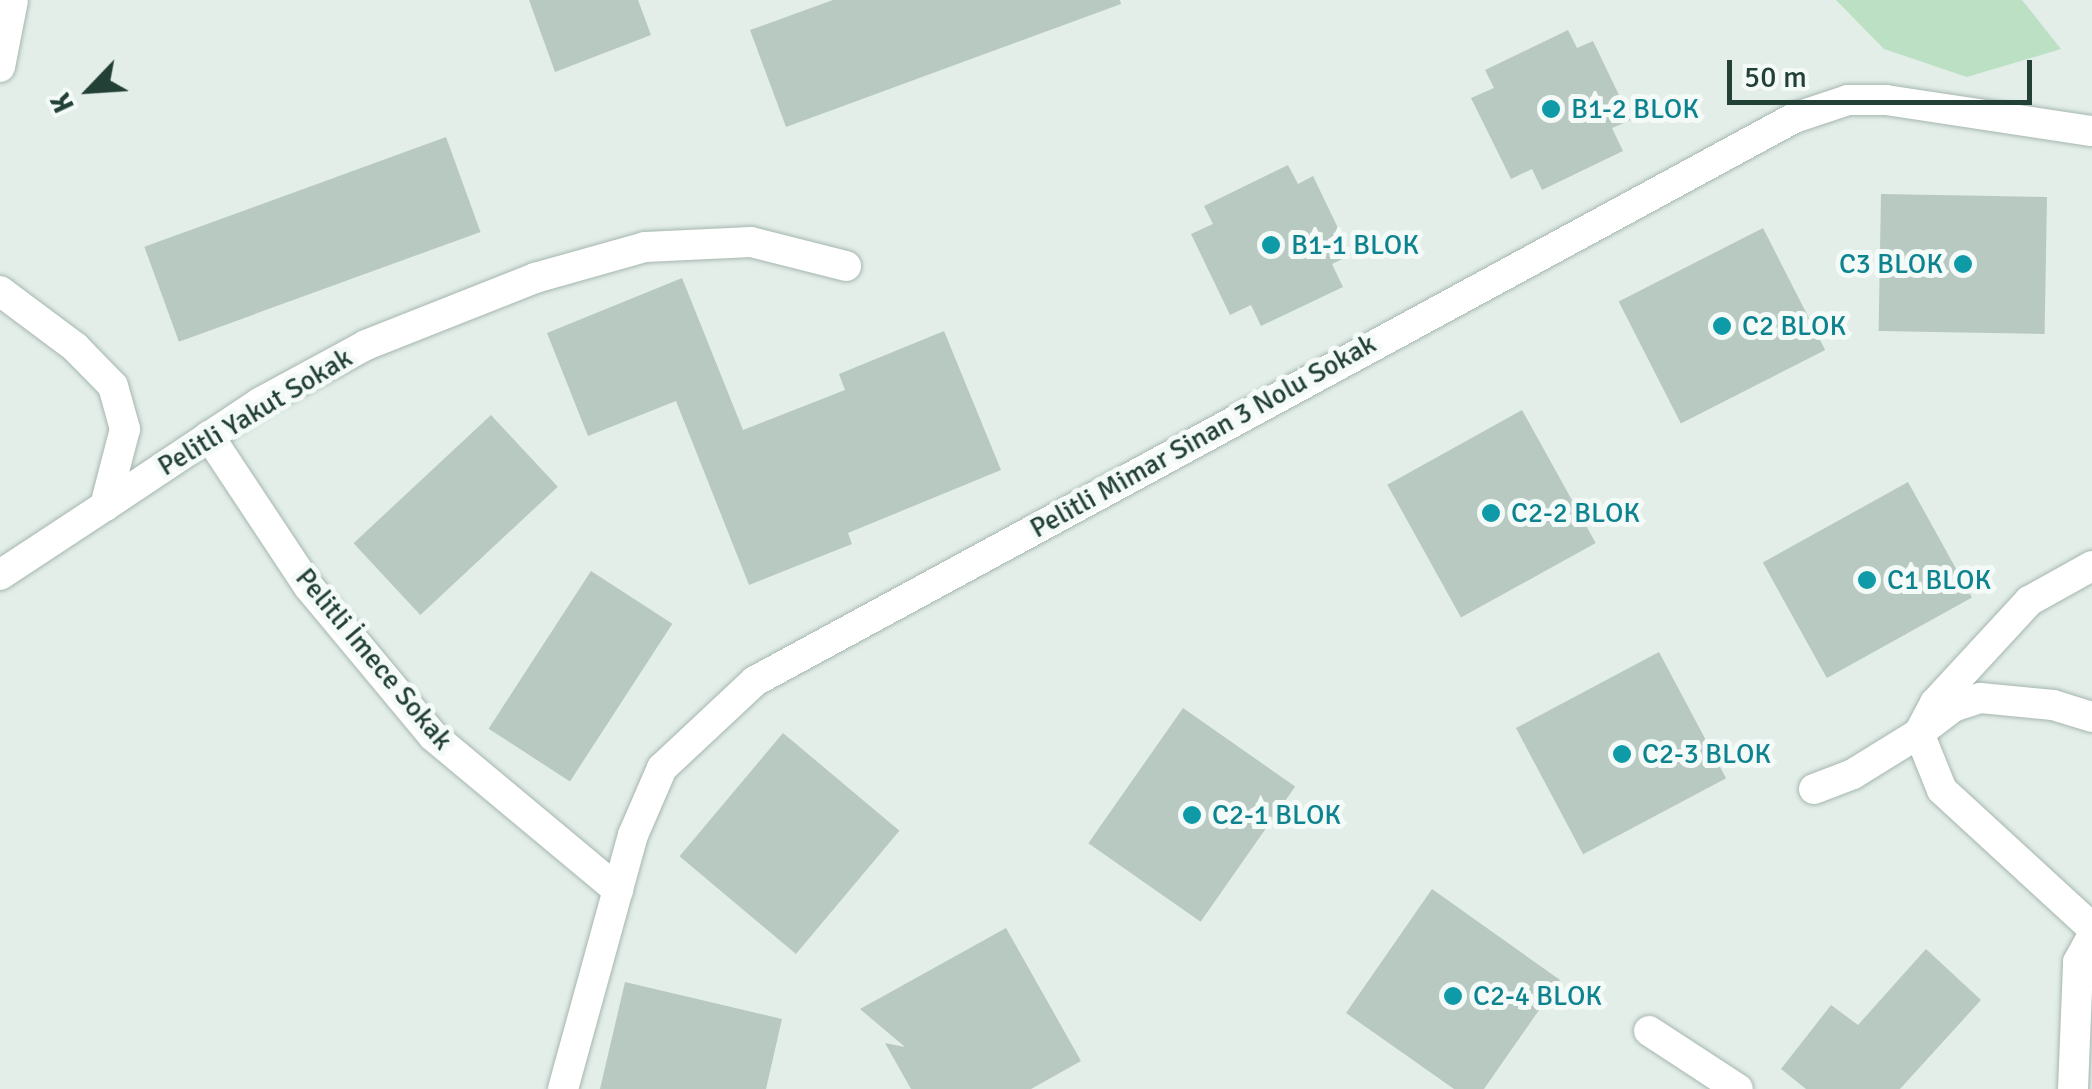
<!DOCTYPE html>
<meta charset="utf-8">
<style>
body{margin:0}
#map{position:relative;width:2092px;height:1089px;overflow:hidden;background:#e3eee8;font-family:Signika,sans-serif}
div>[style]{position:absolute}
.green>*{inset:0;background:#bbe0c3}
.building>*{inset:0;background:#b8c9c1;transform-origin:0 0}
.roads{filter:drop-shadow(0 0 2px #a5b6af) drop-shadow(0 0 2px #a5b6af)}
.street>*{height:30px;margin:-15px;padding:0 15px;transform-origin:15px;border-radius:15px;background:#fff}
.secondary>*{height:30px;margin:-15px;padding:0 15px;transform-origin:15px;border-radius:15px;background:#fff}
.dots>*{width:28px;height:28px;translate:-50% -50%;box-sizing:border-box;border:5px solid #f4faf7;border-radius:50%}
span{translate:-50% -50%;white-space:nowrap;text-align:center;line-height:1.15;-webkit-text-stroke:10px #f4faf7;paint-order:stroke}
.culture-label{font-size:28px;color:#0d838f}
.left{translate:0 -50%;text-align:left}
.right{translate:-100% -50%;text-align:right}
.street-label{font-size:28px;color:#224036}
.north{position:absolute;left:40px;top:40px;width:100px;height:100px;-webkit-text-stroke:8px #f4faf7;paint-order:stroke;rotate:245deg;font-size:28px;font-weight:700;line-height:40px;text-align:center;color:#224036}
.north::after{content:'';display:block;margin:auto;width:35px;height:45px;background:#224036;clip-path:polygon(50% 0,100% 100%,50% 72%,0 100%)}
.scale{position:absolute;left:1727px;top:60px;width:305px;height:45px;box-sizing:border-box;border:5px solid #224036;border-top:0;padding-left:12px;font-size:30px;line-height:35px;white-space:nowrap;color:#224036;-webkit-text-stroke:8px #f4faf7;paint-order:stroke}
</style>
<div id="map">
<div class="green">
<i style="clip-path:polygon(1836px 0,2022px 0,2061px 49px,1967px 77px,1884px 49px)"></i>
</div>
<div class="building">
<i style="clip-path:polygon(529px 0,638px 0,651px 35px,555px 72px)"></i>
<i style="clip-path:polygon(833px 0,1120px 0,1121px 4px,786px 127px,750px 30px)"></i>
<i style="clip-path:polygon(1568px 30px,1577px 48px,1593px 41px,1631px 120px,1612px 128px,1623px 151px,1542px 190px,1532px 169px,1511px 179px,1471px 98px,1494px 88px,1485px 70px)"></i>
<i style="left:446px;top:137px;width:101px;height:321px;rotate:70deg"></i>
<i style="clip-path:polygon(1288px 165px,1298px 184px,1313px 176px,1351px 255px,1332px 264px,1343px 287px,1261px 326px,1251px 305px,1230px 315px,1191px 234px,1213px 224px,1204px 206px)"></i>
<i style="left:1881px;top:194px;width:166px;height:137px;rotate:1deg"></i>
<i style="left:1763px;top:228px;width:137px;height:162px;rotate:63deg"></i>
<i style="clip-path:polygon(682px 278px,743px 430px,845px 390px,839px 374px,944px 331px,1001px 470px,848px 533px,852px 544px,749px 585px,676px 401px,588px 436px,547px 333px)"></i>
<i style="left:1522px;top:410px;width:152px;height:154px;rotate:61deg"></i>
<i style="left:491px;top:415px;width:98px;height:188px;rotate:47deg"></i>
<i style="left:1908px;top:482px;width:132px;height:166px;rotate:61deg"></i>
<i style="left:591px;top:571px;width:97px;height:188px;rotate:33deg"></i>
<i style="left:1659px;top:652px;width:143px;height:162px;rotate:62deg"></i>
<i style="left:1183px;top:708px;width:137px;height:165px;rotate:35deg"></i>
<i style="left:783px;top:733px;width:152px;height:161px;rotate:40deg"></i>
<i style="clip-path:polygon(1432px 889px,1560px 980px,1484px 1089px,1454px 1089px,1346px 1013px)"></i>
<i style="clip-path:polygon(1006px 928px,1081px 1061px,1031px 1089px,911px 1089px,885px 1043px,905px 1047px,860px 1009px)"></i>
<i style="clip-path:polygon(1926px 949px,1981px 1000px,1900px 1089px,1806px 1089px,1781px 1069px,1831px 1005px,1858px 1025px)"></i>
<i style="clip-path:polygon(625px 982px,782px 1019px,766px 1089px,600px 1089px)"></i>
</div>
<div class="roads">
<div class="street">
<i style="left:0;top:67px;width:68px;rotate:-79deg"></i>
<i style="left:0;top:291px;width:94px;rotate:36.7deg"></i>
<i style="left:75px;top:347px;width:54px;rotate:45.7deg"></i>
<i style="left:113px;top:386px;width:45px;rotate:74.4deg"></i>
<i style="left:125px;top:429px;width:80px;rotate:104.6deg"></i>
<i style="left:105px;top:506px;width:187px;rotate:-33.7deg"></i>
<i style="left:261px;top:402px;width:119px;rotate:-28.5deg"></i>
<i style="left:366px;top:345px;width:182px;rotate:-21.6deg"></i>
<i style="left:535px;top:278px;width:114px;rotate:-15.7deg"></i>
<i style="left:645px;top:247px;width:106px;rotate:-2.7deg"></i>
<i style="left:751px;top:242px;width:98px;rotate:14.2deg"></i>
<i style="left:209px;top:436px;width:181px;rotate:56.5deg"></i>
<i style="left:309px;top:587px;width:194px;rotate:50.2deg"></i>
<i style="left:433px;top:736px;width:241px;rotate:39.8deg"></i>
<i style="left:0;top:575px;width:126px;rotate:-33.3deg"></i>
<i style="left:2092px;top:717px;width:41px;rotate:-162.9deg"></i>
<i style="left:2053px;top:705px;width:73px;rotate:-174.5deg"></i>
<i style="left:1980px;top:698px;width:28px;rotate:162deg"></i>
<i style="left:1953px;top:707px;width:43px;rotate:142.6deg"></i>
<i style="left:1919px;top:733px;width:61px;rotate:68deg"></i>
<i style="left:1942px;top:790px;width:204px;rotate:42.6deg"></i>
<i style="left:1649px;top:1031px;width:106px;rotate:33.1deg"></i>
<i style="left:2073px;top:1089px;width:127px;rotate:-87.7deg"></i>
<i style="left:2078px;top:962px;width:29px;rotate:-61deg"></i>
</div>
<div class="secondary">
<i style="left:1814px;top:789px;width:42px;rotate:-21deg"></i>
<i style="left:1853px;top:774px;width:78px;rotate:-31.8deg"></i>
<i style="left:1919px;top:733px;width:34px;rotate:-62deg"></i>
<i style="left:1935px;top:703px;width:139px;rotate:-47.3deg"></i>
<i style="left:2029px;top:601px;width:72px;rotate:-29.1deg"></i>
<i style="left:563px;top:1089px;width:263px;rotate:-74.6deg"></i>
<i style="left:633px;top:835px;width:73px;rotate:-66.6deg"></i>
<i style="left:662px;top:768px;width:127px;rotate:-43.1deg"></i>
<i style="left:755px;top:681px;width:1182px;rotate:-28.45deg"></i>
<i style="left:1794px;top:118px;width:57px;rotate:-18.4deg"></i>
<i style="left:1848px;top:100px;width:38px"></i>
<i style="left:1886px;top:100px;width:208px;rotate:8.6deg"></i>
</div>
</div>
<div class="dots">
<i style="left:1551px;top:109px;background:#0f9aa8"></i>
<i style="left:1271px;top:245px;background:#0f9aa8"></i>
<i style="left:1963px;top:264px;background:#0f9aa8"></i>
<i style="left:1722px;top:326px;background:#0f9aa8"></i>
<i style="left:1491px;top:513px;background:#0f9aa8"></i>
<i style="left:1867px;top:580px;background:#0f9aa8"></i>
<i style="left:1622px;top:754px;background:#0f9aa8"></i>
<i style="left:1192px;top:815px;background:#0f9aa8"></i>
<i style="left:1453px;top:996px;background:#0f9aa8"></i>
</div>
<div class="culture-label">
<span class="left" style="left:1571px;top:109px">B1-2 BLOK</span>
<span class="left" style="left:1291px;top:245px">B1-1 BLOK</span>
<span class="right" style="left:1943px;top:264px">C3 BLOK</span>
<span class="left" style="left:1742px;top:326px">C2 BLOK</span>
<span class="left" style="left:1511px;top:513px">C2-2 BLOK</span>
<span class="left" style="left:1887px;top:580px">C1 BLOK</span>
<span class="left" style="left:1642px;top:754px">C2-3 BLOK</span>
<span class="left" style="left:1212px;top:815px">C2-1 BLOK</span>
<span class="left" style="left:1473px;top:996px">C2-4 BLOK</span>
</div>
<div class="street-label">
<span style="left:255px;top:412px;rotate:-31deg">Pelitli Yakut Sokak</span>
<span style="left:1203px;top:436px;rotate:-29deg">Pelitli Mimar Sinan 3 Nolu Sokak</span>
<span style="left:374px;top:659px;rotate:50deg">Pelitli İmece Sokak</span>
</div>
<div class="north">K</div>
<div class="scale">50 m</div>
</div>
